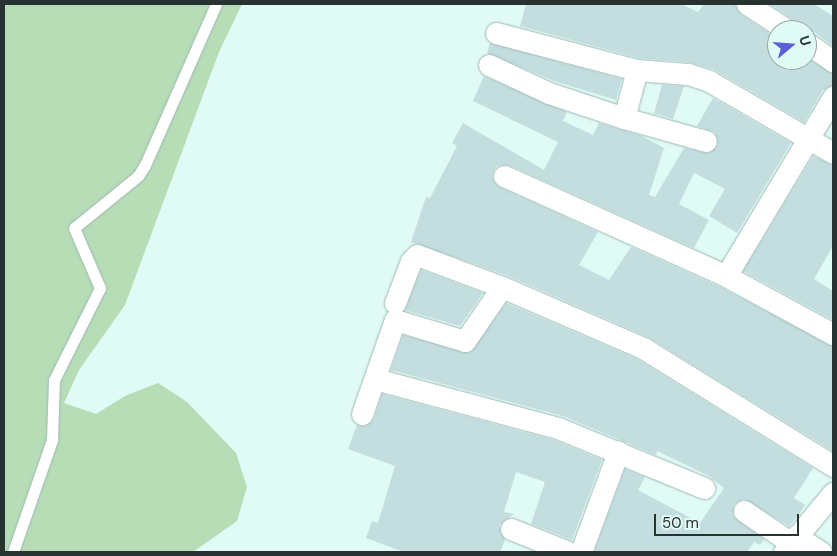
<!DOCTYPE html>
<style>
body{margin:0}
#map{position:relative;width:837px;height:556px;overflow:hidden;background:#e0faf5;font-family:"DM Sans",sans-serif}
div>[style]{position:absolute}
.green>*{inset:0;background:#b7ddb6}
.building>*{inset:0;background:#c4dee0}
.roads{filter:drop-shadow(0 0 1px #9fb8b3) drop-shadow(0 0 1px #9fb8b3)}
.service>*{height:11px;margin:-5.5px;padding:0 5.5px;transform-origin:5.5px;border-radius:5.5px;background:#fff}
.minor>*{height:21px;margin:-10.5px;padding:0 10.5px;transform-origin:10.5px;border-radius:10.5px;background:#fff}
span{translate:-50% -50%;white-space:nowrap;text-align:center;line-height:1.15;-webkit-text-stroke:4px #e0faf5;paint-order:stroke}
.frame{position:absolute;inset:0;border:5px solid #283230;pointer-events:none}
.north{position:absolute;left:767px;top:20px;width:50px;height:50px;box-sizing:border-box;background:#e0faf5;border:1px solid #96aaa6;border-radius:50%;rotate:72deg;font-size:14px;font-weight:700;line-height:20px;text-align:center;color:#283230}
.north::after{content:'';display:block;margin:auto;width:18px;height:22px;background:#5a5fd7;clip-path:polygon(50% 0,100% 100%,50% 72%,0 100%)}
.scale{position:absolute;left:654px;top:514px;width:145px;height:22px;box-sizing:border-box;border:2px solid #283230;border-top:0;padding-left:6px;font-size:15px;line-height:18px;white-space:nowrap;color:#283230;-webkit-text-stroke:4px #e0faf5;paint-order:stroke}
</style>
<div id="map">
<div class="green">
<i style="clip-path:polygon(4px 4px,242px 4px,219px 52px,125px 305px,79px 370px,64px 403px,96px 414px,125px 396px,158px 383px,187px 402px,236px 453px,247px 487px,237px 521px,193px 552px,4px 552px)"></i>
</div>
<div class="building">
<i style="clip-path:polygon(526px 4px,681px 4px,698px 12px,704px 4px,735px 4px,740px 14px,777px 38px,777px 60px,807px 58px,833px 73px,833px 85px,823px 90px,804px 122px,713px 69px,689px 62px,639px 58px,520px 26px)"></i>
<i style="clip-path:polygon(770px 4px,814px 4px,833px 16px,833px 46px,814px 32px,799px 30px,794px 20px)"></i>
<i style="clip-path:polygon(490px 43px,622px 79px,616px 100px,554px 81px,487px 53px)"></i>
<i style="clip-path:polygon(484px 76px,567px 112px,563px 121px,593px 135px,599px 123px,642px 136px,664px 148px,649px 195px,655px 197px,684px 148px,709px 153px,718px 145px,715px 132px,697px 126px,713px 98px,791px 143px,737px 233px,709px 216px,725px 189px,694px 173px,679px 204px,709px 220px,694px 248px,509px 165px,496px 166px,492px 178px,499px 187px,598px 232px,579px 265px,609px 280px,631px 247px,720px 287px,833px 346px,833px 451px,648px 337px,506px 275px,411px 242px,426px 197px,430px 198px,457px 146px,452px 143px,463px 123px,544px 170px,558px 142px,473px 101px)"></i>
<i style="clip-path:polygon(662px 85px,684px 86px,673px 119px,654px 113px)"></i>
<i style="clip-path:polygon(813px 156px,833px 165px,833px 246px,814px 279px,833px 291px,833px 320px,743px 271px)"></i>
<i style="clip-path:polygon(421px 270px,483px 293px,460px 326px,405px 310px)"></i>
<i style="clip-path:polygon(506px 303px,637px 359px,813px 468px,794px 498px,805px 505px,797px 517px,789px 526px,744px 499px,734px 504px,733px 516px,764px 539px,760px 545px,754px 542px,747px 552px,594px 552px,625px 469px,645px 477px,638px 490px,700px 523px,724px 488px,709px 476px,657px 451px,656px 455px,563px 416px,391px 370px,403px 335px,470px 353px)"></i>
<i style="clip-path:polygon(382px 394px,554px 440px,602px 460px,572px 540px,531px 524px,545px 482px,516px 472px,504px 512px,514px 514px,499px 525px,505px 540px,500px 552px,404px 552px,366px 538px,372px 521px,378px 523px,395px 466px,348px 449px,357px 425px,365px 426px,374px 419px)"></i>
</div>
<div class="roads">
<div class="service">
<i style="left:13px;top:552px;width:119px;rotate:-70.8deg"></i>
<i style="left:52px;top:440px;width:60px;rotate:-88.1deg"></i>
<i style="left:54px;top:380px;width:103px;rotate:-63.4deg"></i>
<i style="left:100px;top:288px;width:65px;rotate:-113.4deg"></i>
<i style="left:74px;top:228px;width:82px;rotate:-39.1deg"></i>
<i style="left:138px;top:176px;width:13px;rotate:-58deg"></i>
<i style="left:145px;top:165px;width:176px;rotate:-66.2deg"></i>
</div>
<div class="minor">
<i style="left:747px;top:4px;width:48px;rotate:33deg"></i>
<i style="left:496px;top:33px;width:146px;rotate:14.7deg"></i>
<i style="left:637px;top:70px;width:51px;rotate:4.5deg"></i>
<i style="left:688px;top:74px;width:22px;rotate:18deg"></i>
<i style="left:709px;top:81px;width:143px;rotate:30.1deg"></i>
<i style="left:807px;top:43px;width:32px;rotate:35deg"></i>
<i style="left:489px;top:65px;width:66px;rotate:25deg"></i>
<i style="left:549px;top:93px;width:79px;rotate:18.4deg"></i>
<i style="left:637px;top:70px;width:50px;rotate:105.2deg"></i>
<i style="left:624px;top:118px;width:85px;rotate:15.7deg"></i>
<i style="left:504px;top:176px;width:243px;rotate:24.2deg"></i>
<i style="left:726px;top:276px;width:122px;rotate:28.5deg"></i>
<i style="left:726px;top:276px;width:209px;rotate:-59.1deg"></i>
<i style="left:395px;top:303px;width:45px;rotate:-69.1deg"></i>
<i style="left:411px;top:261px;width:8px;rotate:-45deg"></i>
<i style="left:417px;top:255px;width:91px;rotate:20.6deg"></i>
<i style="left:375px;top:379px;width:189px;rotate:15deg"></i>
<i style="left:558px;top:428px;width:158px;rotate:22.3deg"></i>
<i style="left:362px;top:414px;width:100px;rotate:-70.7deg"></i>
<i style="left:395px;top:320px;width:73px;rotate:16.7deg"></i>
<i style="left:465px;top:341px;width:65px;rotate:-55.6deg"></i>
<i style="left:502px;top:287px;width:154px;rotate:23.4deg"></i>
<i style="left:643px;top:348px;width:224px;rotate:31.8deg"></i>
<i style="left:744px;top:511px;width:57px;rotate:34.2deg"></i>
<i style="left:511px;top:529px;width:61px;rotate:22deg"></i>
<i style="left:796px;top:536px;width:30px;rotate:33deg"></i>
<i style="left:581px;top:552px;width:107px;rotate:-69.7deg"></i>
<i style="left:784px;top:552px;width:77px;rotate:-50.3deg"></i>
</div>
</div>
<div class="frame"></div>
<div class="north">U</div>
<div class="scale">50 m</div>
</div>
